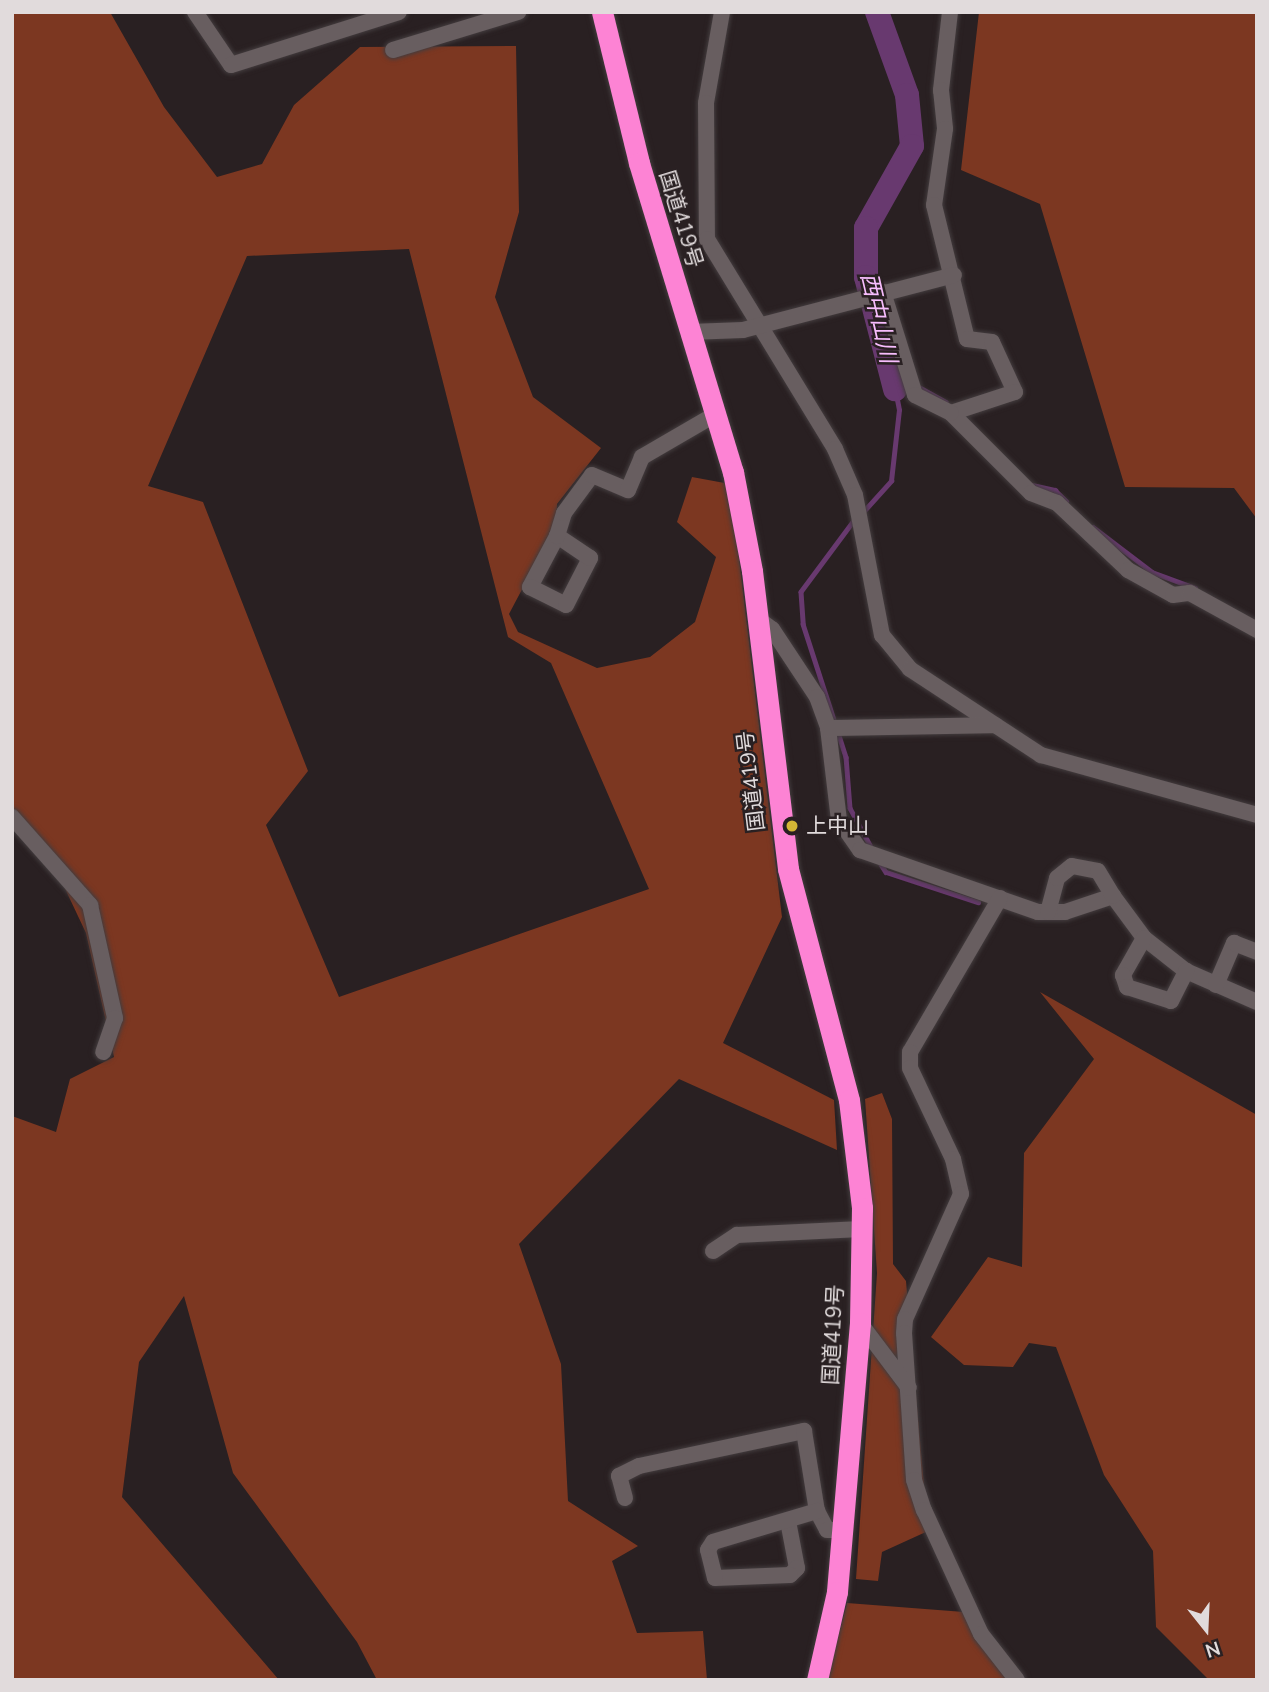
<!DOCTYPE html>
<meta charset="utf-8">
<style>
body{margin:0}
#map{position:relative;width:1269px;height:1692px;overflow:hidden;background:#292022;font-family:"Nunito Sans","Noto Sans JP",sans-serif}
div>[style]{position:absolute}
.forest>*{inset:0;background:#7c3721}
.stream>*{height:4.5px;margin:-2.25px;padding:0 2.25px;transform-origin:2.25px;border-radius:2.25px;background:#68396f}
.river>*{height:24px;margin:-12px;padding:0 12px;transform-origin:12px;border-radius:12px;background:#68396f}
.roads{filter:drop-shadow(0 0 2px #433c3e) drop-shadow(0 0 2px #433c3e)}
.minor>*{height:16px;margin:-8px;padding:0 8px;transform-origin:8px;border-radius:8px;background:#685e60}
.highway>*{height:21px;margin:-10.5px;padding:0 10.5px;transform-origin:10.5px;border-radius:10.5px;background:#fd83d4}
.dots>*{width:19px;height:19px;translate:-50% -50%;box-sizing:border-box;border:4px solid #292022;border-radius:50%}
span{translate:-50% -50%;white-space:nowrap;text-align:center;line-height:1.15;-webkit-text-stroke:5px #292022;paint-order:stroke}
.street-label{font-size:21px;color:#e1dbdc}
.poi-label{font-size:21px;color:#e1dbdc}
.left{translate:0 -50%;text-align:left}
.water-label{font-size:23px;color:#f7bdfd;font-style:italic}
.frame{position:absolute;inset:0;border:14px solid #e1dbdc;pointer-events:none}
.north{position:absolute;left:1171px;top:1594px;width:70px;height:70px;-webkit-text-stroke:5px #292022;paint-order:stroke;rotate:162deg;font-size:19px;font-weight:700;line-height:28px;text-align:center;color:#e1dbdc}
.north::after{content:'';display:block;margin:auto;width:24px;height:32px;background:#e1dbdc;clip-path:polygon(50% 0,100% 100%,50% 72%,0 100%)}
</style>
<div id="map">
<div class="forest">
<i style="clip-path:polygon(evenodd,12px 12px,110px 12px,164px 107px,217px 177px,262px 164px,294px 105px,360px 47px,516px 46px,519px 212px,495px 297px,533px 397px,601px 448px,557px 504px,556px 525px,509px 614px,518px 632px,597px 668px,650px 657px,695px 622px,716px 557px,677px 522px,692px 477px,730px 484px,782px 917px,723px 1043px,834px 1100px,837px 1150px,679px 1079px,519px 1244px,561px 1364px,568px 1501px,638px 1546px,612px 1561px,637px 1633px,703px 1631px,707px 1680px,377px 1680px,357px 1642px,233px 1473px,184px 1296px,139px 1362px,122px 1497px,279px 1680px,12px 1680px,12px 1116px,56px 1132px,70px 1079px,114px 1057px,86px 933px,52px 861px,12px 820px,12px 12px,409px 249px,508px 637px,551px 663px,649px 889px,339px 997px,266px 825px,308px 771px,203px 502px,148px 486px,247px 256px,409px 249px)"></i>
<i style="clip-path:polygon(979px 12px,1257px 12px,1257px 519px,1234px 488px,1125px 487px,1040px 204px,961px 170px)"></i>
<i style="clip-path:polygon(1040px 992px,1257px 1115px,1257px 1680px,1209px 1680px,1156px 1627px,1153px 1551px,1104px 1475px,1056px 1347px,1029px 1343px,1013px 1367px,964px 1365px,931px 1337px,988px 1257px,1022px 1267px,1024px 1153px,1094px 1059px)"></i>
<i style="clip-path:polygon(882px 1093px,892px 1119px,893px 1264px,906px 1281px,928px 1531px,882px 1552px,878px 1581px,856px 1579px,877px 1273px,865px 1099px)"></i>
<i style="clip-path:polygon(847px 1603px,964px 1612px,1010px 1680px,827px 1680px)"></i>
</div>
<div class="stream">
<i style="left:917px;top:386px;width:33px;rotate:29deg"></i>
<i style="left:1032px;top:485px;width:24px;rotate:12deg"></i>
<i style="left:1055px;top:490px;width:16px;rotate:45deg"></i>
<i style="left:863px;top:512px;width:42px;rotate:-47.9deg"></i>
<i style="left:891px;top:481px;width:71px;rotate:-83.6deg"></i>
<i style="left:899px;top:410px;width:21px;rotate:-101deg"></i>
<i style="left:895px;top:389px;width:13px;rotate:-9deg"></i>
<i style="left:856px;top:518px;width:92px;rotate:126.6deg"></i>
<i style="left:801px;top:592px;width:32px;rotate:86deg"></i>
<i style="left:803px;top:624px;width:140px;rotate:72.1deg"></i>
<i style="left:846px;top:757px;width:51px;rotate:85.5deg"></i>
<i style="left:850px;top:808px;width:44px;rotate:61.7deg"></i>
<i style="left:1093px;top:527px;width:74px;rotate:37.3deg"></i>
<i style="left:1152px;top:572px;width:46px;rotate:20.4deg"></i>
<i style="left:879px;top:861px;width:13px;rotate:58deg"></i>
<i style="left:886px;top:872px;width:97px;rotate:18.1deg"></i>
</div>
<div class="river">
<i style="left:877px;top:12px;width:88px;rotate:70.1deg"></i>
<i style="left:907px;top:95px;width:51px;rotate:84.4deg"></i>
<i style="left:912px;top:146px;width:94px;rotate:119.3deg"></i>
<i style="left:866px;top:228px;width:49px;rotate:90deg"></i>
<i style="left:866px;top:277px;width:116px;rotate:75.5deg"></i>
</div>
<div class="roads">
<div class="minor">
<i style="left:195px;top:12px;width:64px;rotate:55.8deg"></i>
<i style="left:231px;top:65px;width:176px;rotate:-17.5deg"></i>
<i style="left:722px;top:12px;width:92px;rotate:100deg"></i>
<i style="left:706px;top:103px;width:136px;rotate:89.6deg"></i>
<i style="left:707px;top:239px;width:246px;rotate:58.6deg"></i>
<i style="left:835px;top:449px;width:50px;rotate:66.5deg"></i>
<i style="left:855px;top:495px;width:143px;rotate:79.1deg"></i>
<i style="left:882px;top:635px;width:44px;rotate:50.5deg"></i>
<i style="left:910px;top:669px;width:157px;rotate:33.3deg"></i>
<i style="left:1041px;top:755px;width:224px;rotate:15.5deg"></i>
<i style="left:950px;top:12px;width:79px;rotate:96.6deg"></i>
<i style="left:941px;top:90px;width:39px;rotate:84deg"></i>
<i style="left:945px;top:129px;width:77px;rotate:98.2deg"></i>
<i style="left:934px;top:205px;width:138px;rotate:76.2deg"></i>
<i style="left:967px;top:339px;width:25px;rotate:7deg"></i>
<i style="left:992px;top:342px;width:55px;rotate:65.3deg"></i>
<i style="left:1015px;top:392px;width:67px;rotate:161.8deg"></i>
<i style="left:951px;top:413px;width:113px;rotate:45deg"></i>
<i style="left:1031px;top:493px;width:28px;rotate:21deg"></i>
<i style="left:1057px;top:503px;width:98px;rotate:43.3deg"></i>
<i style="left:1128px;top:570px;width:51px;rotate:29.1deg"></i>
<i style="left:1173px;top:595px;width:17px;rotate:-7deg"></i>
<i style="left:1190px;top:593px;width:77px;rotate:28.9deg"></i>
<i style="left:393px;top:50px;width:131px;rotate:-16.9deg"></i>
<i style="left:883px;top:292px;width:108px;rotate:72.7deg"></i>
<i style="left:915px;top:395px;width:40px;rotate:26.6deg"></i>
<i style="left:690px;top:332px;width:53px;rotate:-2.2deg"></i>
<i style="left:743px;top:330px;width:218px;rotate:-14.6deg"></i>
<i style="left:557px;top:536px;width:58px;rotate:117.9deg"></i>
<i style="left:530px;top:587px;width:40px;rotate:26.6deg"></i>
<i style="left:566px;top:605px;width:53px;rotate:-62.9deg"></i>
<i style="left:590px;top:558px;width:40px;rotate:-146deg"></i>
<i style="left:557px;top:536px;width:24px;rotate:-73deg"></i>
<i style="left:564px;top:513px;width:47px;rotate:-53.6deg"></i>
<i style="left:592px;top:475px;width:39px;rotate:23deg"></i>
<i style="left:628px;top:490px;width:36px;rotate:-67deg"></i>
<i style="left:642px;top:457px;width:86px;rotate:-30.2deg"></i>
<i style="left:758px;top:619px;width:17px;rotate:36deg"></i>
<i style="left:772px;top:629px;width:82px;rotate:56.5deg"></i>
<i style="left:817px;top:697px;width:33px;rotate:70deg"></i>
<i style="left:828px;top:728px;width:93px;rotate:83.2deg"></i>
<i style="left:839px;top:820px;width:37px;rotate:55deg"></i>
<i style="left:860px;top:850px;width:188px;rotate:19.2deg"></i>
<i style="left:1038px;top:912px;width:27px"></i>
<i style="left:1065px;top:912px;width:51px;rotate:-18.4deg"></i>
<i style="left:1113px;top:896px;width:52px;rotate:53.6deg"></i>
<i style="left:1144px;top:938px;width:53px;rotate:38.2deg"></i>
<i style="left:1186px;top:971px;width:77px;rotate:23.6deg"></i>
<i style="left:828px;top:728px;width:167px;rotate:-1deg"></i>
<i style="left:12px;top:817px;width:118px;rotate:48.4deg"></i>
<i style="left:90px;top:905px;width:116px;rotate:77.5deg"></i>
<i style="left:115px;top:1018px;width:36px;rotate:109deg"></i>
<i style="left:1000px;top:898px;width:178px;rotate:120.3deg"></i>
<i style="left:910px;top:1052px;width:16px;rotate:90deg"></i>
<i style="left:910px;top:1068px;width:101px;rotate:64.7deg"></i>
<i style="left:953px;top:1159px;width:36px;rotate:77deg"></i>
<i style="left:961px;top:1194px;width:137px;rotate:114.1deg"></i>
<i style="left:905px;top:1319px;width:14px;rotate:94deg"></i>
<i style="left:904px;top:1333px;width:147px;rotate:86.1deg"></i>
<i style="left:914px;top:1480px;width:32px;rotate:72deg"></i>
<i style="left:924px;top:1510px;width:136px;rotate:65.3deg"></i>
<i style="left:981px;top:1634px;width:58px;rotate:52deg"></i>
<i style="left:1048px;top:912px;width:35px;rotate:-75deg"></i>
<i style="left:1057px;top:878px;width:19px;rotate:-39deg"></i>
<i style="left:1072px;top:866px;width:26px;rotate:11deg"></i>
<i style="left:1098px;top:871px;width:29px;rotate:59deg"></i>
<i style="left:1144px;top:938px;width:43px;rotate:119.6deg"></i>
<i style="left:1123px;top:975px;width:13px;rotate:72deg"></i>
<i style="left:1127px;top:987px;width:46px;rotate:17.7deg"></i>
<i style="left:1171px;top:1001px;width:34px;rotate:-63deg"></i>
<i style="left:1216px;top:985px;width:46px;rotate:-66.8deg"></i>
<i style="left:1234px;top:943px;width:25px;rotate:21deg"></i>
<i style="left:713px;top:1251px;width:29px;rotate:-34deg"></i>
<i style="left:737px;top:1235px;width:124px;rotate:-2.8deg"></i>
<i style="left:860px;top:1323px;width:81px;rotate:53deg"></i>
<i style="left:625px;top:1498px;width:23px;rotate:-105deg"></i>
<i style="left:619px;top:1476px;width:22px;rotate:-27deg"></i>
<i style="left:639px;top:1466px;width:169px;rotate:-12deg"></i>
<i style="left:804px;top:1431px;width:81px;rotate:80.8deg"></i>
<i style="left:817px;top:1511px;width:21px;rotate:62deg"></i>
<i style="left:827px;top:1530px;width:17px"></i>
<i style="left:788px;top:1521px;width:48px;rotate:79.2deg"></i>
<i style="left:797px;top:1568px;width:10px;rotate:135deg"></i>
<i style="left:790px;top:1575px;width:75px;rotate:177.7deg"></i>
<i style="left:715px;top:1578px;width:29px;rotate:-104deg"></i>
<i style="left:708px;top:1550px;width:9px;rotate:-58deg"></i>
<i style="left:713px;top:1542px;width:109px;rotate:-16.6deg"></i>
</div>
<div class="highway">
<i style="left:602px;top:12px;width:155px;rotate:76.2deg"></i>
<i style="left:639px;top:163px;width:323px;rotate:73.1deg"></i>
<i style="left:733px;top:472px;width:101px;rotate:79.1deg"></i>
<i style="left:752px;top:571px;width:300px;rotate:83.1deg"></i>
<i style="left:788px;top:869px;width:239px;rotate:75.2deg"></i>
<i style="left:849px;top:1100px;width:109px;rotate:83.1deg"></i>
<i style="left:862px;top:1208px;width:115px;rotate:91deg"></i>
<i style="left:860px;top:1323px;width:270px;rotate:94.9deg"></i>
<i style="left:837px;top:1592px;width:90px;rotate:102.8deg"></i>
</div>
</div>
<div class="dots">
<i style="left:792px;top:826px;background:#d4b635"></i>
</div>
<div class="street-label">
<span style="left:681px;top:219px;rotate:73deg">国道419号</span>
<span style="left:751px;top:781px;rotate:-97deg">国道419号</span>
<span style="left:833px;top:1335px;rotate:-87deg">国道419号</span>
</div>
<div class="poi-label">
<span class="left" style="left:806px;top:826px">上中山</span>
</div>
<div class="water-label">
<span style="left:878px;top:318px;rotate:77deg">西中山川</span>
</div>
<div class="frame"></div>
<div class="north">N</div>
</div>
